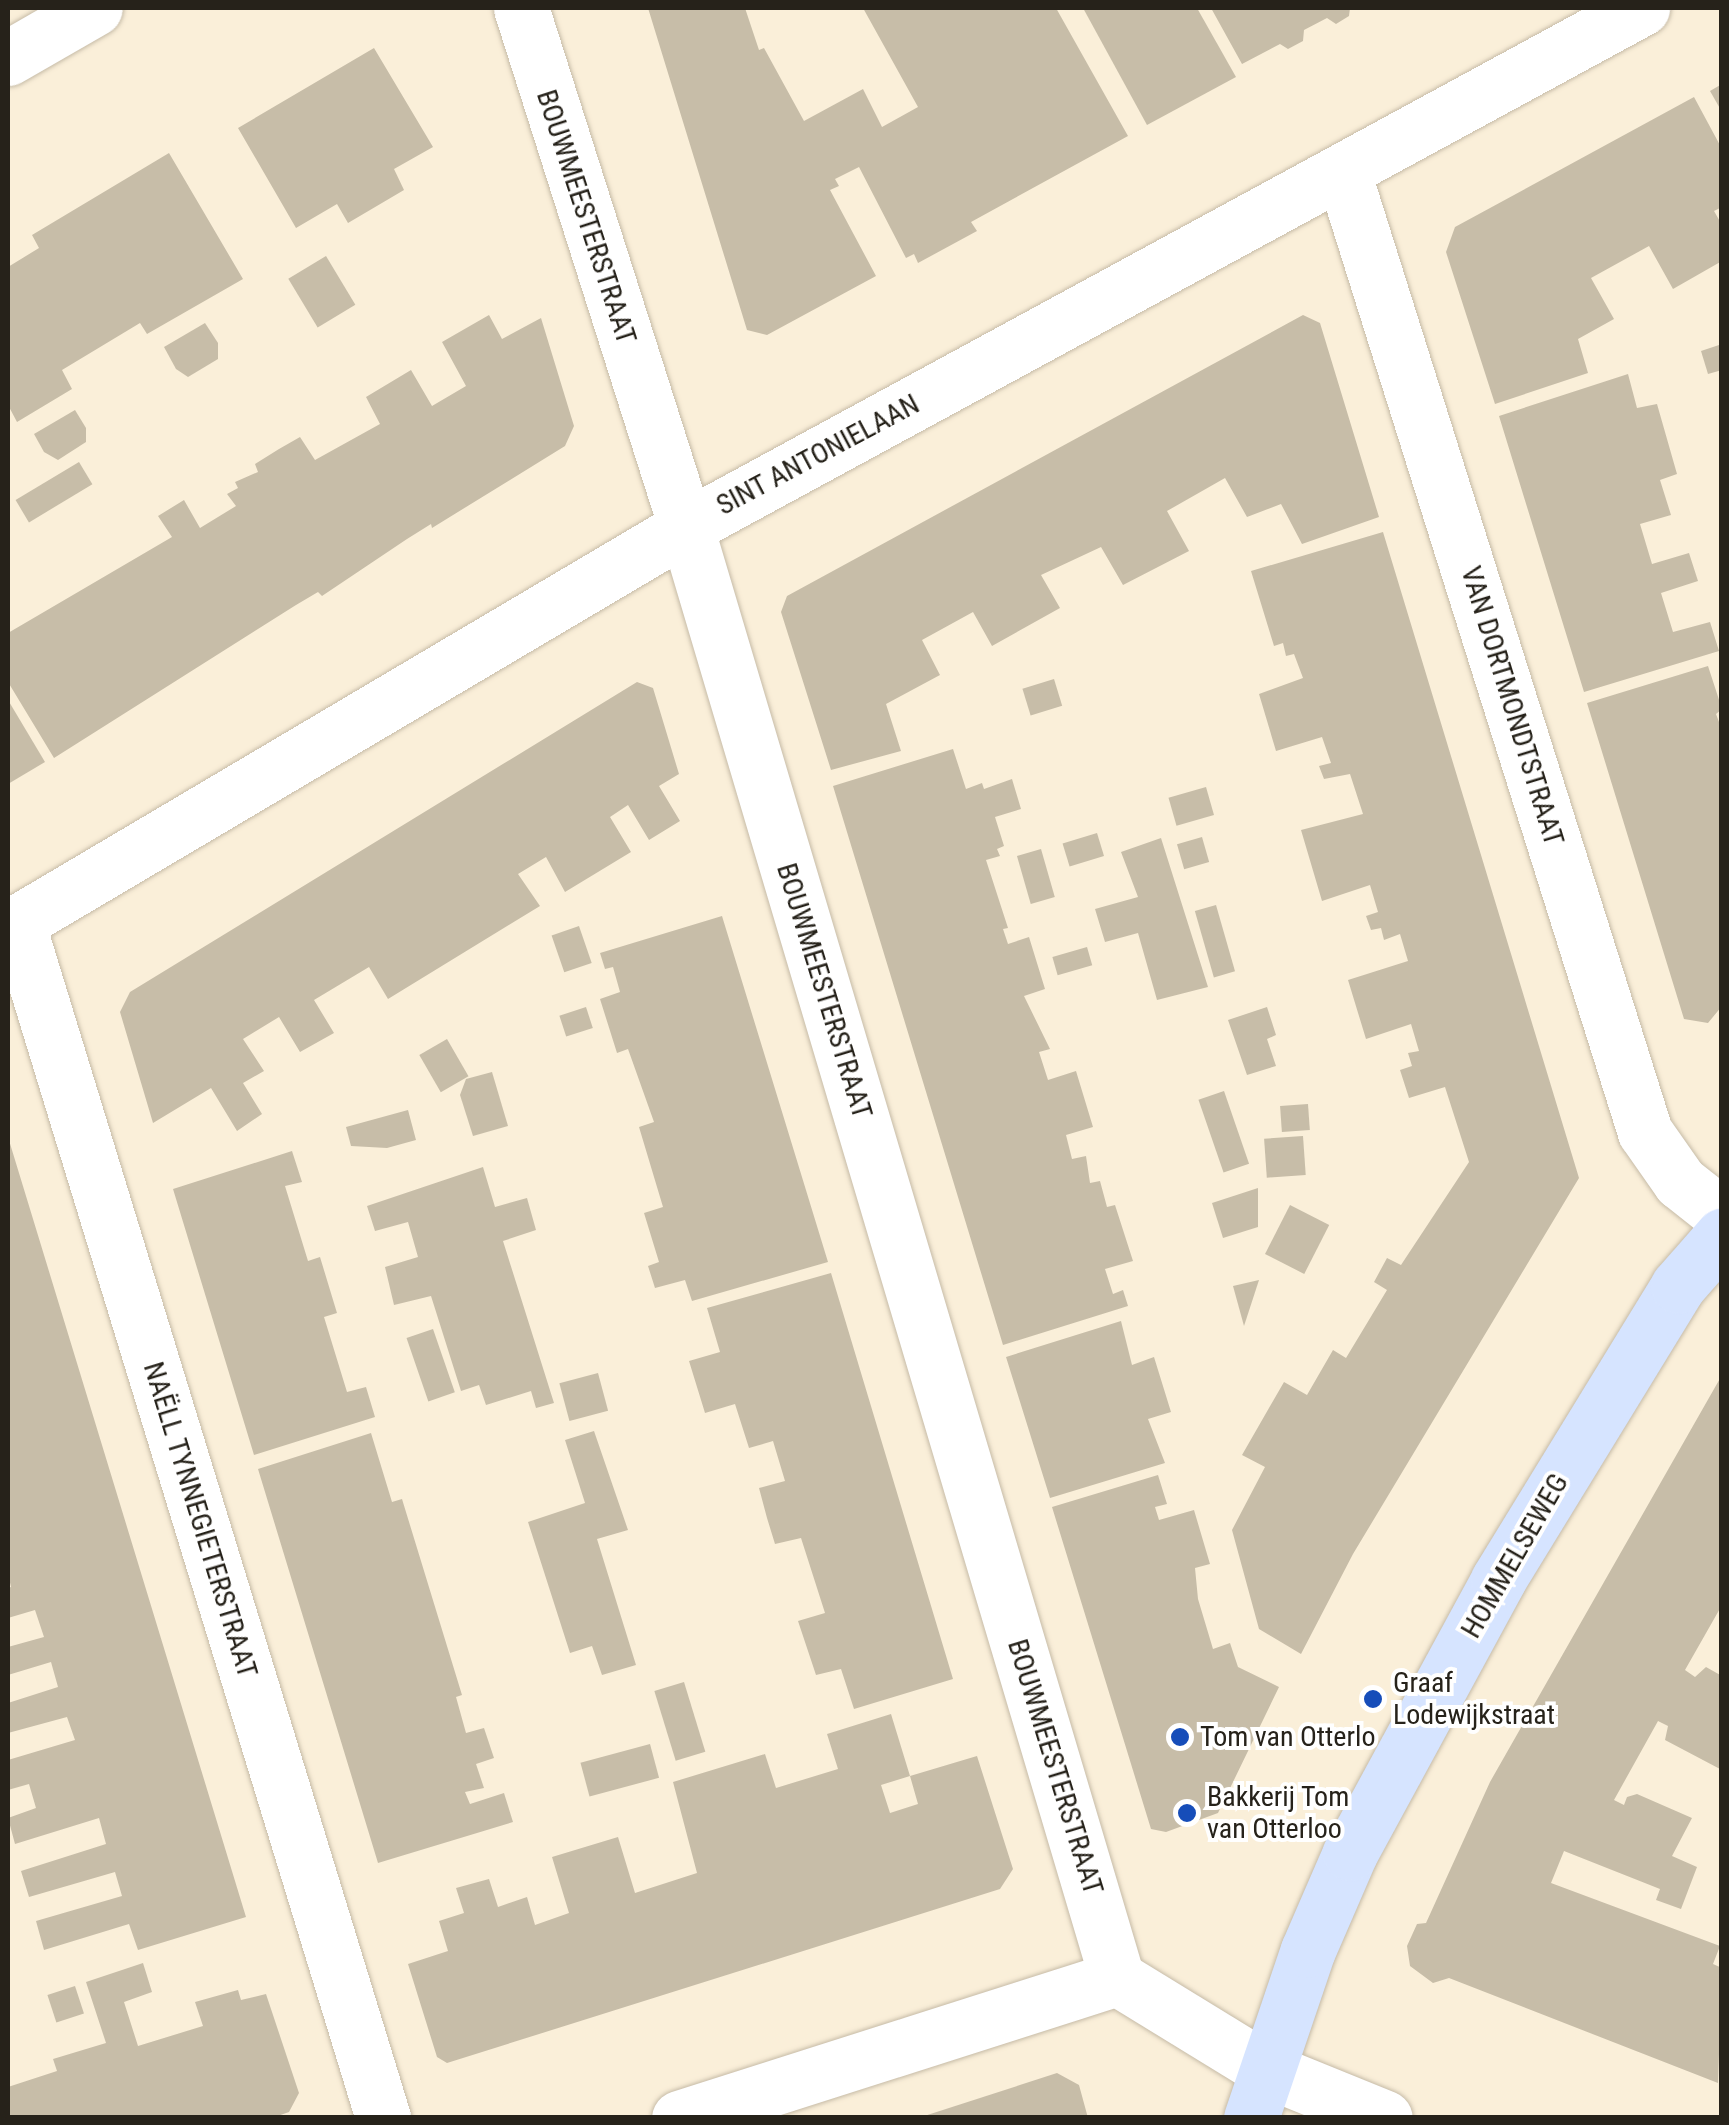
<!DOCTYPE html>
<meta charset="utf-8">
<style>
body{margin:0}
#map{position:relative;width:1729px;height:2125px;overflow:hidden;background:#faefd9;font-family:"Roboto Condensed",sans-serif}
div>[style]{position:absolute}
.building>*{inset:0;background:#c7bda8;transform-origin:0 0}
.roads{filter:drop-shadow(0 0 2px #c6bba7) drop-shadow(0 0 2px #c6bba7)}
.street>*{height:55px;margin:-27.5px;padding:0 27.5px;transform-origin:27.5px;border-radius:27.5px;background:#fff}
.secondary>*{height:55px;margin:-27.5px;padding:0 27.5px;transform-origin:27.5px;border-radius:27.5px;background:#d6e4ff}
.dots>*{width:28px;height:28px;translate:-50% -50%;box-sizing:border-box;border:5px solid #fff;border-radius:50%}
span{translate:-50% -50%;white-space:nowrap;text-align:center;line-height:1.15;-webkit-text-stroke:8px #fff;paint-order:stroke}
.street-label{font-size:28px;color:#26221a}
.poi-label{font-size:28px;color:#26221a}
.left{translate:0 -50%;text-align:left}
.frame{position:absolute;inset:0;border:10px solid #26221a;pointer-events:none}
</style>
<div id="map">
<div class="building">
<i style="clip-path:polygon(648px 8px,745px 8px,759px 50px,764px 48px,804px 121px,863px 89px,882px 127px,918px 107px,863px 8px,1056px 8px,1128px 136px,971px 222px,977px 231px,918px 263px,914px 254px,906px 258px,859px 167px,835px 179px,839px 186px,830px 190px,876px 276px,767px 335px,747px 330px)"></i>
<i style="clip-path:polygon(1083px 8px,1197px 8px,1236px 77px,1147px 125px)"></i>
<i style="clip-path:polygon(1211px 8px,1350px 8px,1349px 16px,1336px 24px,1327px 18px,1304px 30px,1303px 41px,1288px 49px,1280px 44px,1242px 64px)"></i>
<i style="clip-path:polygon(374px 48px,433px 147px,394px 169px,404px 190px,348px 223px,337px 204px,296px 228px,238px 128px)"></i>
<i style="clip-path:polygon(1722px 84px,1722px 112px,1710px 91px)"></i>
<i style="clip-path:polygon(1694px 97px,1722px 149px,1722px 207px,1714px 211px,1722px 225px,1722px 261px,1673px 289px,1649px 246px,1591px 278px,1614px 319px,1578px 339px,1588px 373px,1495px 404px,1446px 252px,1455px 227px)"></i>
<i style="clip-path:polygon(169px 153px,243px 279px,147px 334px,140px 323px,62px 370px,72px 389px,17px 422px,8px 405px,8px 267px,39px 248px,32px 235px)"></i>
<i style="left:326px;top:256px;width:57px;height:44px;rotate:59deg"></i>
<i style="clip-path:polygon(489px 315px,502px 339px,541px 318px,574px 426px,565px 446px,432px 528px,431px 524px,407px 539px,322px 596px,318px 592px,296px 605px,54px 758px,8px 682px,8px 633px,172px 537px,158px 516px,184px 500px,200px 528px,236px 506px,227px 494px,238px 488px,235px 482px,258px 472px,255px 464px,279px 449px,300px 437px,315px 460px,380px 424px,366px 397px,411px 370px,432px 406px,466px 386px,442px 342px)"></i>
<i style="clip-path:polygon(1303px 315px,1320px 323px,1379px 517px,1302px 544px,1281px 504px,1247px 517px,1225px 478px,1167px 511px,1189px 551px,1123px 585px,1101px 547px,1041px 575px,1060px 608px,992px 646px,973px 612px,922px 640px,940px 675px,886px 704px,901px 751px,831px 770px,781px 612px,787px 596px)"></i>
<i style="clip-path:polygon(205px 323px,218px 343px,218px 359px,188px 377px,176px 369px,164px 347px)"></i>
<i style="clip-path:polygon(1722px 344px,1722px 370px,1708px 374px,1701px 351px)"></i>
<i style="clip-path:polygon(1628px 374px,1637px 408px,1657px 404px,1677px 474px,1660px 480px,1671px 515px,1640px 524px,1652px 564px,1689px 553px,1698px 581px,1661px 593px,1673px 632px,1710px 622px,1719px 651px,1584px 692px,1499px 416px)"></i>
<i style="clip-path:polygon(75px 410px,86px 428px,86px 442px,58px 460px,44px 452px,34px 434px)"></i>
<i style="left:79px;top:462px;width:26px;height:74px;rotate:59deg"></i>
<i style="clip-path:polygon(1383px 532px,1579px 1178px,1353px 1554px,1301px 1654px,1259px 1629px,1232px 1530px,1265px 1467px,1242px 1455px,1284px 1382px,1307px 1395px,1333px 1350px,1346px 1358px,1387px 1290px,1374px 1282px,1387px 1258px,1401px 1265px,1469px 1162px,1445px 1087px,1409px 1098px,1400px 1070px,1412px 1066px,1408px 1053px,1419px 1051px,1411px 1024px,1366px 1039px,1348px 980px,1408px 961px,1400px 934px,1384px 940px,1381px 928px,1371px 930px,1366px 916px,1378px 912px,1370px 885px,1322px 901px,1301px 830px,1363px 814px,1350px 774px,1324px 779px,1319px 766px,1331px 763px,1322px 737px,1276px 751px,1259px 694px,1303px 678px,1294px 654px,1286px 656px,1283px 643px,1274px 646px,1251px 571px)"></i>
<i style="clip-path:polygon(1708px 666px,1722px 709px,1716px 714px,1722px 730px,1722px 1006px,1708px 1023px,1684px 1019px,1587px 703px)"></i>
<i style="left:1054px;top:679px;width:28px;height:33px;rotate:73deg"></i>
<i style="clip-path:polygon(637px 682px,653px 688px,679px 774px,659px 786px,680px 821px,649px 840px,628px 805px,610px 817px,631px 852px,565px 892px,546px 857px,518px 874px,540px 906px,388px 999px,369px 967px,314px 1000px,334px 1033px,300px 1052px,279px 1017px,243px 1039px,264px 1071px,243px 1083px,262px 1114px,237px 1131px,211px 1088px,153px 1123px,120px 1012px,130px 992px)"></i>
<i style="clip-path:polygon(8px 700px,45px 762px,8px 784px)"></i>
<i style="clip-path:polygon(953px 749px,966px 789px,982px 783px,984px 789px,1012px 779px,1021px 809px,995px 817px,1004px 846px,997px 849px,1000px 856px,986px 860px,1008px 928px,1003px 929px,1008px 944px,1029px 937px,1045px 989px,1024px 996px,1050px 1049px,1039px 1052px,1048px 1080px,1076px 1071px,1093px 1127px,1066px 1135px,1072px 1159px,1086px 1156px,1090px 1183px,1100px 1181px,1107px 1207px,1115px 1205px,1133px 1261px,1105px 1269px,1113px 1294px,1123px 1290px,1128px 1306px,1003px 1345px,833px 786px)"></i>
<i style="left:1206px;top:787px;width:29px;height:39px;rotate:74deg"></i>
<i style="left:1097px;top:833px;width:24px;height:36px;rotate:73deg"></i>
<i style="left:1202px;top:837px;width:26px;height:26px;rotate:74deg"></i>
<i style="clip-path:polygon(1161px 838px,1208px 987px,1157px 1000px,1138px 933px,1105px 942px,1095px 909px,1138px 897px,1121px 852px)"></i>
<i style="left:1041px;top:849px;width:50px;height:25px;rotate:74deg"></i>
<i style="left:1216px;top:905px;width:69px;height:22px;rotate:74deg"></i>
<i style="clip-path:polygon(722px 916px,828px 1262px,692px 1301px,685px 1280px,655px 1288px,648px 1266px,659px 1262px,644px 1213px,663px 1207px,639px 1127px,654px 1122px,628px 1049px,617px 1053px,600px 999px,620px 992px,613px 967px,605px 969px,600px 953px)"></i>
<i style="left:579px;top:926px;width:39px;height:29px;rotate:71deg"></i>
<i style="left:1087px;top:947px;width:19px;height:36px;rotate:74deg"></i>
<i style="left:586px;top:1007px;width:22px;height:28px;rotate:72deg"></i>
<i style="clip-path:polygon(1267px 1007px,1276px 1035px,1267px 1039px,1276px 1066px,1247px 1075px,1228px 1020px)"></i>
<i style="left:447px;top:1039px;width:43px;height:32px;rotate:60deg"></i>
<i style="clip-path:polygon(492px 1072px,508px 1126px,473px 1136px,460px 1095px,466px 1079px)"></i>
<i style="left:1224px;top:1091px;width:77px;height:27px;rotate:71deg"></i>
<i style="left:1308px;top:1104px;width:26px;height:28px;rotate:86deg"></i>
<i style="clip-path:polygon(408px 1110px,416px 1140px,387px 1148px,351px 1146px,346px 1127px)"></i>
<i style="left:1303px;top:1136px;width:39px;height:39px;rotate:86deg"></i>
<i style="clip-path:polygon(8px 1137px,246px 1917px,138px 1950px,129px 1924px,44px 1950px,36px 1921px,122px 1896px,115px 1872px,29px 1897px,21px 1871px,106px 1844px,99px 1818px,15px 1844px,8px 1818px,36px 1808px,29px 1784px,8px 1790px,8px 1760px,75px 1740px,67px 1717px,8px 1733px,8px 1703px,58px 1687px,51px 1662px,8px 1675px,8px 1647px,44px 1637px,35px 1610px,8px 1618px,8px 1588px,11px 1587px,8px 1574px)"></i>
<i style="clip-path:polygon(292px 1151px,302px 1182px,285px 1186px,308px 1261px,320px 1257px,337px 1313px,324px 1317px,347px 1392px,366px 1387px,375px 1417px,254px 1455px,173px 1189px)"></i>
<i style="clip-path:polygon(483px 1167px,495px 1207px,527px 1198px,536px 1230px,503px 1241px,554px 1403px,536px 1408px,531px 1391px,486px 1405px,479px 1385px,461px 1391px,431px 1296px,394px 1305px,385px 1267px,418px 1257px,408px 1222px,375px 1231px,367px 1206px)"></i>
<i style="clip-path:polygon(1258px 1188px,1258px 1227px,1223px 1238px,1212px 1203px)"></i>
<i style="left:1290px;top:1205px;width:44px;height:55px;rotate:27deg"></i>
<i style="clip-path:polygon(831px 1273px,953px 1679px,854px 1709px,841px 1669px,816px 1675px,798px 1621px,825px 1613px,801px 1538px,775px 1544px,767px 1518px,759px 1488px,785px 1481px,773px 1441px,749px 1448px,735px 1404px,705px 1413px,689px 1361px,720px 1352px,707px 1308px)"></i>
<i style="clip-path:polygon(1259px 1280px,1244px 1326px,1233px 1286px)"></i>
<i style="clip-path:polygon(1121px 1321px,1132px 1365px,1154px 1357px,1171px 1412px,1148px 1419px,1165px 1463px,1050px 1498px,1006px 1357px)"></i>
<i style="left:433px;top:1329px;width:67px;height:28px;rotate:71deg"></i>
<i style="left:598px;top:1373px;width:39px;height:40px;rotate:75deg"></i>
<i style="clip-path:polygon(1722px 1375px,1722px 1605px,1685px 1670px,1695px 1677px,1706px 1667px,1722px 1676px,1722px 1766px,1720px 1769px,1665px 1740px,1668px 1726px,1658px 1721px,1614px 1800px,1624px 1805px,1627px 1797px,1637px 1794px,1692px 1818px,1672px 1856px,1697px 1867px,1681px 1909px,1656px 1900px,1660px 1889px,1564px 1851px,1551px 1883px,1720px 1946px,1713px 1964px,1722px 1968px,1718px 2083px,1449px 1978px,1433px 1983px,1410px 1966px,1407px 1946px,1417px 1924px,1426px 1923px,1490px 1782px)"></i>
<i style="clip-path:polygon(594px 1431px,628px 1530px,597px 1539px,636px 1665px,602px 1675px,592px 1646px,570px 1653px,528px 1522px,585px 1503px,565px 1440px)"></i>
<i style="clip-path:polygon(371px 1433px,392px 1502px,402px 1499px,462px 1695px,456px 1697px,466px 1733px,484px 1728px,494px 1758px,476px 1764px,484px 1788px,465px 1792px,470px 1804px,504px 1793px,513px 1822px,378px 1863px,258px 1469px)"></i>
<i style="clip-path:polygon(1158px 1475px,1167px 1504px,1155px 1507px,1159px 1520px,1194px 1510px,1210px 1564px,1195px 1568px,1198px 1599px,1213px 1649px,1230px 1643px,1238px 1667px,1279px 1687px,1218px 1813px,1166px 1832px,1151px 1829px,1052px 1507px)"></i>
<i style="left:684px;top:1682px;width:73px;height:31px;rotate:73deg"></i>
<i style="clip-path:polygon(891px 1714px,910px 1776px,881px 1785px,890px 1813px,918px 1804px,910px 1776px,977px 1756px,1013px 1869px,1000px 1889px,447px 2063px,437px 2057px,408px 1964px,448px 1951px,439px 1921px,464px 1913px,456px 1888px,489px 1879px,498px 1907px,527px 1897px,535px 1925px,569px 1913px,552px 1857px,618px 1837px,635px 1893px,697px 1873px,673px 1782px,765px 1754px,776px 1788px,838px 1769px,827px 1734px)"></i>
<i style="left:650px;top:1744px;width:35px;height:72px;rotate:75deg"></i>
<i style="clip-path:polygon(143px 1963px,152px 1992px,124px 2002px,138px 2046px,203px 2026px,195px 2002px,238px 1990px,241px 2000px,266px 1994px,299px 2093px,289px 2112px,272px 2118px,8px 2118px,8px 2087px,57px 2071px,53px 2059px,106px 2043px,86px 1982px)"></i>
<i style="left:75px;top:1986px;width:29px;height:29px;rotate:72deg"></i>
<i style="clip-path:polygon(1057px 2073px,1079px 2085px,1088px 2118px,918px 2118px)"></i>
</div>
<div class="roads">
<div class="street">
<i style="left:521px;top:8px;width:545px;rotate:72.36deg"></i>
<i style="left:686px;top:527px;width:1514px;rotate:73.46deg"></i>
<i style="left:8px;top:58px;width:100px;rotate:-29.9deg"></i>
<i style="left:1343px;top:172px;width:1006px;rotate:72.54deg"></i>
<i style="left:1645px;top:1132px;width:61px;rotate:55deg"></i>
<i style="left:1680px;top:1182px;width:53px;rotate:38.2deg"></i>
<i style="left:17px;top:922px;width:1251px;rotate:72.98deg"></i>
<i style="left:8px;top:928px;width:788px;rotate:-30.6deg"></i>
<i style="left:686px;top:527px;width:1088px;rotate:-28.5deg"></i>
<i style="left:679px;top:2118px;width:460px;rotate:-17.7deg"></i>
<i style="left:1117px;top:1978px;width:176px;rotate:31.5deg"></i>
<i style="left:1267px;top:2070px;width:127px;rotate:22.1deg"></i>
</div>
<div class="secondary">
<i style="left:1251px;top:2118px;width:177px;rotate:-71.3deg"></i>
<i style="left:1308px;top:1950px;width:106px;rotate:-66.6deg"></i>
<i style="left:1350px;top:1853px;width:311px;rotate:-61.5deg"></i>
<i style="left:1498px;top:1580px;width:345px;rotate:-58.5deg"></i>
<i style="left:1678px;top:1286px;width:67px;rotate:-48.7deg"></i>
</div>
</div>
<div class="dots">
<i style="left:1373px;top:1699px;background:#164db9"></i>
<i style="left:1180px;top:1737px;background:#164db9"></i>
<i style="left:1187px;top:1813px;background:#164db9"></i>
</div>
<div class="street-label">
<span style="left:586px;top:217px;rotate:72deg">BOUWMEESTERSTRAAT</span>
<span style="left:818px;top:455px;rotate:-28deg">SINT ANTONIELAAN</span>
<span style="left:1512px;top:706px;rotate:73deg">VAN DORTMONDTSTRAAT</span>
<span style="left:824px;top:991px;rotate:73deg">BOUWMEESTERSTRAAT</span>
<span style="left:200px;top:1520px;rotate:73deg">NAËLL TYNNEGIETERSTRAAT</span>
<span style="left:1515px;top:1556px;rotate:-60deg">HOMMELSEWEG</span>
<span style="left:1055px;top:1767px;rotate:73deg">BOUWMEESTERSTRAAT</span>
</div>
<div class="poi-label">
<span class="left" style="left:1393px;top:1699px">Graaf<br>Lodewijkstraat</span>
<span class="left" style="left:1200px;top:1737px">Tom van Otterlo</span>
<span class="left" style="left:1207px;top:1813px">Bakkerij Tom<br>van Otterloo</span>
</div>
<div class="frame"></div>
</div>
